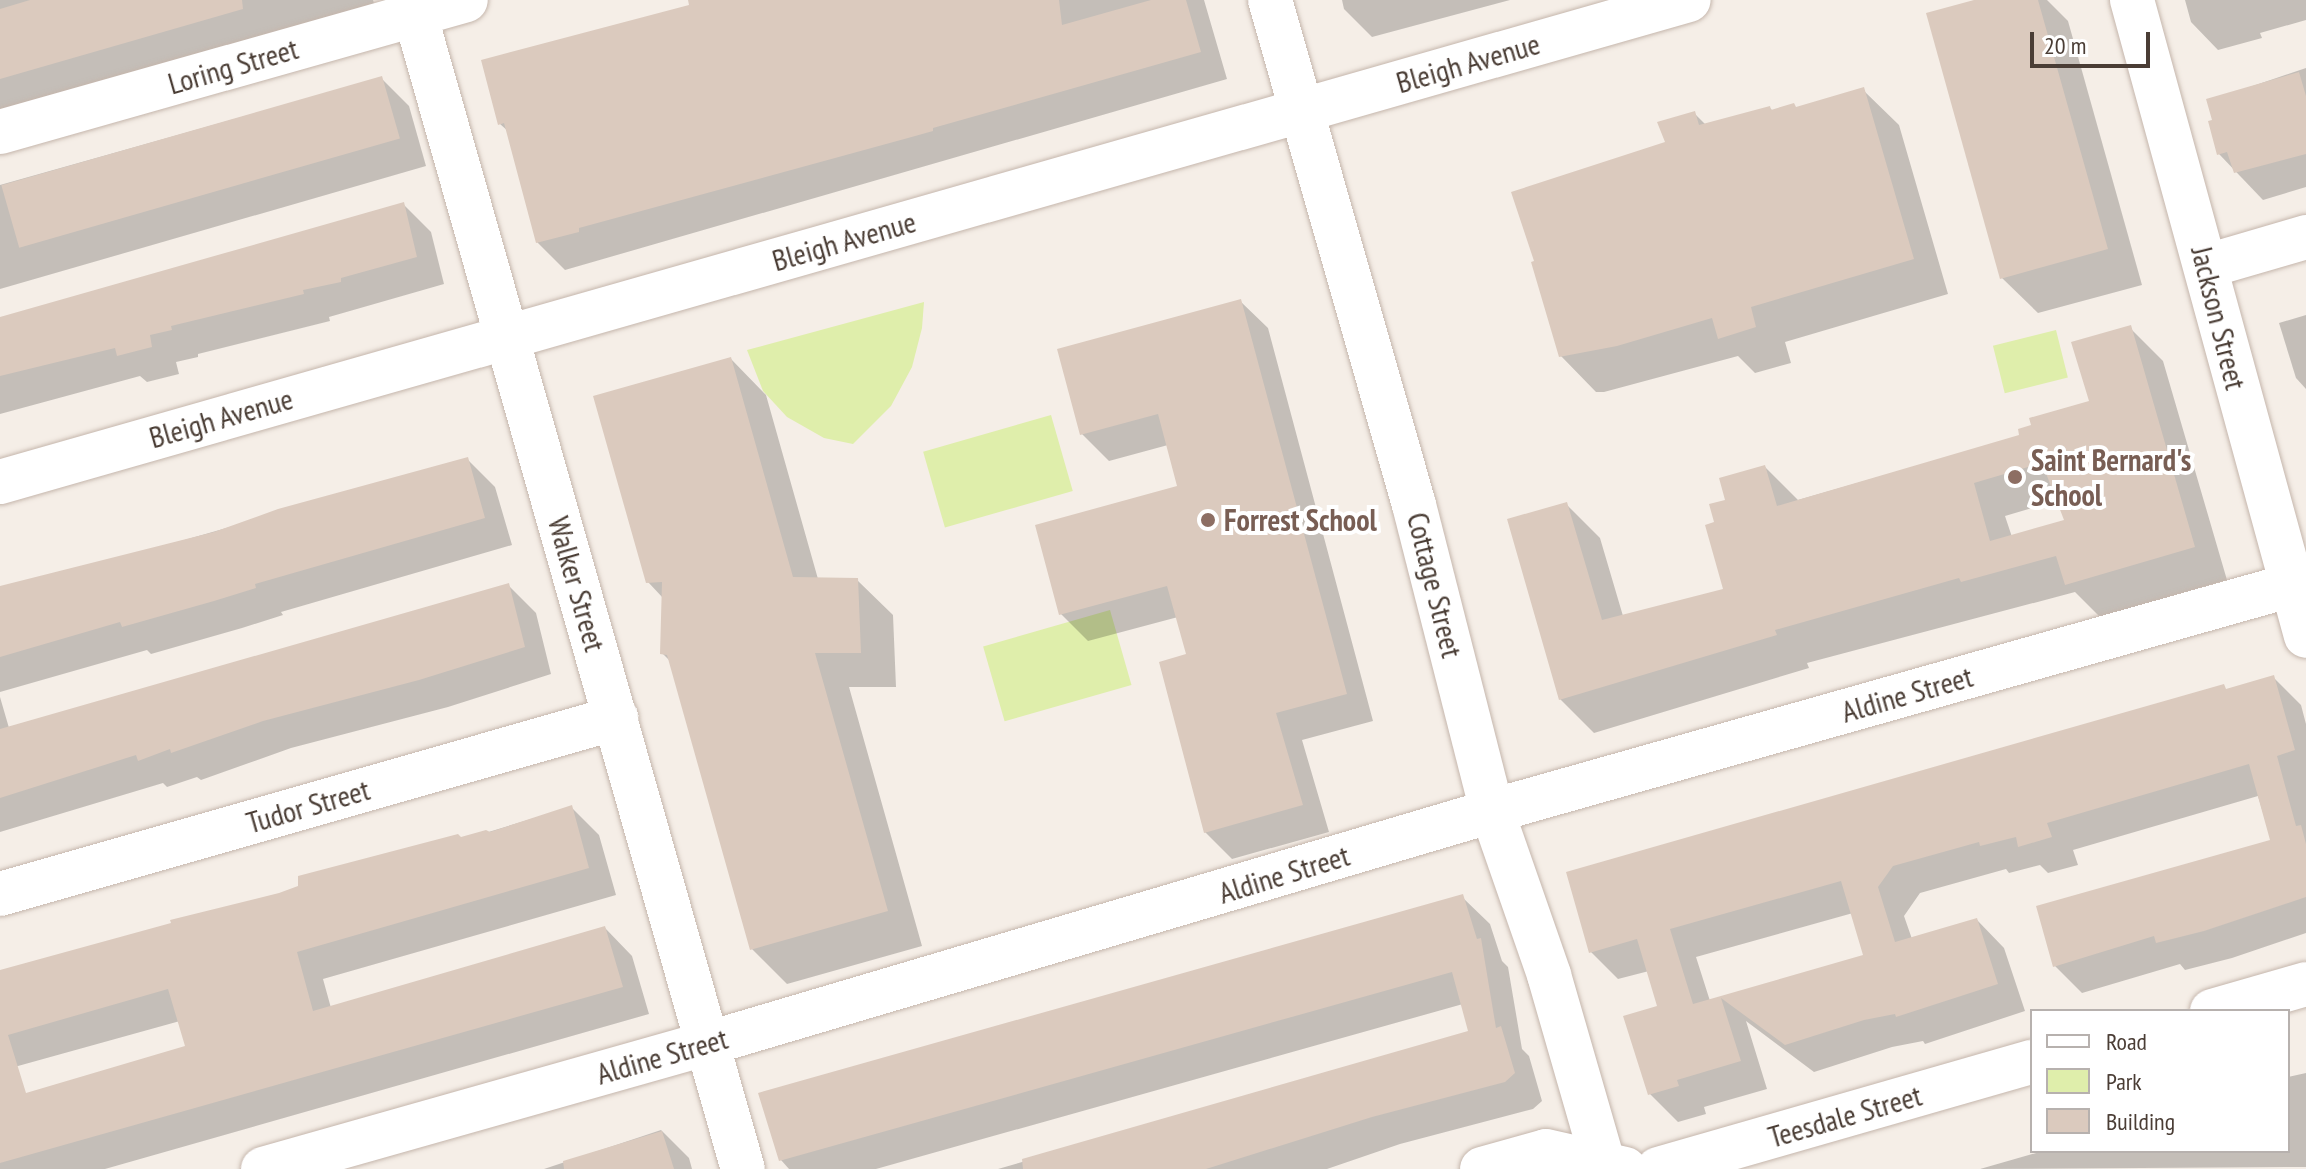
<!DOCTYPE html>
<style>
body{margin:0}
#map{position:relative;width:2306px;height:1169px;overflow:hidden;background:#f5eee7;font-family:"PT Sans Narrow",sans-serif}
div>[style]{position:absolute}
.green>*{inset:0;background:#dfeeab;transform-origin:0 0}
.shadow>*{inset:0;background:#0003}
.building>*{inset:0;background:#dbcabe;transform-origin:0 0}
.roads{filter:drop-shadow(0 0 2px #c5b6ac) drop-shadow(0 0 2px #c5b6ac)}
.minor>*{height:44px;margin:-22px;padding:0 22px;transform-origin:22px;border-radius:22px;background:#fff}
.dots>*{width:22px;height:22px;translate:-50% -50%;box-sizing:border-box;border:4px solid #fff;border-radius:50%}
span{translate:-50% -50%;white-space:nowrap;text-align:center;line-height:1.15;-webkit-text-stroke:8px #fff;paint-order:stroke}
.street-label{font-size:30px;color:#4a3d35}
.education-label{font-size:30px;color:#785e54;font-weight:700}
.left{translate:0 -50%;text-align:left}
.legend{position:absolute;left:2030px;top:1009px;width:260px;height:144px;box-sizing:border-box;background:#fff;border:2px solid #b7b1ae;margin:0;padding:10px 14px;list-style:none;font-size:24px;color:#4a3d35}
.legend li{display:flex;align-items:center;gap:16px;height:40px}
.legend b{width:40px;border:2px solid #b7b1ae}
.scale{position:absolute;left:2030px;top:32px;width:120px;height:36px;box-sizing:border-box;border:4px solid #4a3d35;border-top:0;padding-left:10px;font-size:24px;line-height:28px;white-space:nowrap;color:#4a3d35;-webkit-text-stroke:6px #fff;paint-order:stroke}
</style>
<div id="map">
<div class="green">
<i style="clip-path:polygon(924px 302px,922px 328px,912px 367px,891px 406px,853px 444px,824px 438px,787px 417px,763px 391px,747px 350px)"></i>
<i style="left:2056px;top:330px;width:49px;height:65px;rotate:76deg"></i>
<i style="left:1051px;top:415px;width:79px;height:133px;rotate:74deg"></i>
<i style="left:1110px;top:610px;width:78px;height:132px;rotate:74deg"></i>
</div>
<div class="shadow">
<i style="clip-path:polygon(0 0,373px 0,375px 7px,0 114px)"></i>
<i style="clip-path:polygon(693px 0,1204px 0,1227px 79px,565px 270px,537px 242px,509px 132px,500px 124px,692px 6px)"></i>
<i style="clip-path:polygon(1342px 0,1510px 0,1372px 37px,1344px 9px)"></i>
<i style="clip-path:polygon(1981px 0,2047px 0,2068px 21px,2142px 285px,2038px 313px,2002px 278px)"></i>
<i style="clip-path:polygon(2185px 0,2306px 0,2306px 20px,2260px 33px,2262px 38px,2218px 50px,2191px 22px)"></i>
<i style="clip-path:polygon(2306px 68px,2306px 187px,2263px 200px,2219px 154px,2209px 101px)"></i>
<i style="clip-path:polygon(381px 78px,409px 106px,426px 166px,0 289px,0 185px)"></i>
<i style="clip-path:polygon(1863px 90px,1899px 125px,1948px 294px,1785px 342px,1791px 363px,1755px 373px,1738px 356px,1604px 392px,1596px 392px,1561px 356px,1668px 143px,1695px 114px,1706px 125px,1770px 108px,1773px 111px,1798px 109px)"></i>
<i style="clip-path:polygon(403px 204px,431px 232px,444px 284px,329px 317px,330px 321px,198px 354px,198px 357px,176px 362px,179px 374px,147px 382px,140px 376px,0 414px,0 318px)"></i>
<i style="clip-path:polygon(1240px 301px,1268px 328px,1373px 721px,1302px 740px,1329px 832px,1232px 859px,1205px 832px,1188px 656px,1178px 617px,1088px 641px,1061px 614px,1180px 488px,1168px 445px,1109px 461px,1082px 434px)"></i>
<i style="clip-path:polygon(2306px 315px,2306px 389px,2296px 378px,2279px 323px)"></i>
<i style="clip-path:polygon(evenodd,2130px 328px,2163px 361px,2227px 580px,2100px 617px,2075px 592px,1807px 663px,1809px 668px,1594px 733px,1560px 699px,1566px 504px,1600px 538px,1623px 616px,1726px 590px,1717px 523px,1728px 501px,1765px 467px,1798px 500px,2022px 436px,2091px 402px,2130px 328px,2059px 500px,2067px 521px,2012px 537px,2005px 516px,2059px 500px)"></i>
<i style="clip-path:polygon(731px 359px,766px 395px,818px 579px,857px 580px,893px 615px,896px 687px,849px 687px,922px 946px,787px 984px,752px 949px,670px 661px,662px 653px,663px 598px,648px 582px)"></i>
<i style="clip-path:polygon(467px 459px,495px 487px,512px 545px,281px 612px,283px 615px,242px 628px,151px 654px,147px 650px,0 692px,0 593px)"></i>
<i style="clip-path:polygon(508px 585px,536px 613px,551px 674px,448px 707px,291px 748px,201px 780px,197px 777px,167px 787px,163px 783px,0 832px,0 697px,9px 728px)"></i>
<i style="clip-path:polygon(evenodd,2273px 677px,2301px 705px,2306px 724px,2306px 933px,2232px 958px,2185px 970px,2180px 964px,2082px 993px,2055px 966px,2272px 842px,2258px 796px,2073px 850px,2078px 865px,2048px 873px,2040px 865px,2009px 873px,2006px 869px,1920px 893px,1904px 916px,1912px 939px,1977px 920px,2004px 948px,2025px 1011px,1925px 1044px,1923px 1041px,1892px 1047px,1814px 1072px,1746px 1021px,1767px 1089px,1704px 1107px,1706px 1114px,1678px 1122px,1650px 1094px,1660px 1008px,1649px 971px,1618px 979px,1591px 952px,2228px 691px,2273px 677px,1853px 913px,1865px 956px,1710px 1001px,1696px 957px,1853px 913px)"></i>
<i style="clip-path:polygon(571px 807px,599px 835px,616px 895px,323px 979px,331px 1008px,605px 928px,632px 956px,649px 1014px,105px 1169px,0 1169px,0 1102px,187px 1047px,180px 1021px,0 1071px,0 971px,280px 895px)"></i>
<i style="clip-path:polygon(1462px 897px,1490px 924px,1502px 961px,1508px 967px,1522px 1049px,1529px 1056px,1542px 1101px,1533px 1109px,1400px 1144px,1327px 1169px,998px 1169px,1470px 1033px,1463px 1004px,876px 1169px,789px 1169px,781px 1160px)"></i>
<i style="clip-path:polygon(2306px 1073px,2306px 1167px,1980px 1169px,2043px 1151px,2288px 1151px,2288px 1077px)"></i>
<i style="clip-path:polygon(661px 1130px,689px 1158px,692px 1169px,544px 1169px)"></i>
</div>
<div class="building">
<i style="clip-path:polygon(30px 0,242px 0,243px 9px,0 79px,0 9px)"></i>
<i style="clip-path:polygon(688px 0,1059px 0,1062px 25px,1151px 0,1186px 0,1201px 52px,933px 128px,933px 131px,908px 138px,579px 228px,579px 232px,536px 243px,504px 123px,498px 125px,481px 60px,689px 5px)"></i>
<i style="clip-path:polygon(1974px 0,2038px 0,2108px 249px,2000px 279px,1926px 13px)"></i>
<i style="clip-path:polygon(2299px 72px,2306px 96px,2306px 154px,2234px 173px,2227px 152px,2217px 155px,2208px 121px,2212px 120px,2206px 99px)"></i>
<i style="left:382px;top:76px;width:65px;height:396px;rotate:74deg"></i>
<i style="clip-path:polygon(1864px 87px,1914px 259px,1751px 307px,1756px 327px,1718px 339px,1712px 318px,1617px 346px,1559px 357px,1531px 262px,1534px 261px,1511px 192px,1665px 142px,1657px 122px,1695px 111px,1699px 125px,1770px 106px,1771px 110px,1794px 103px,1796px 107px)"></i>
<i style="clip-path:polygon(404px 202px,417px 257px,341px 278px,341px 282px,303px 290px,304px 294px,171px 326px,172px 330px,150px 335px,152px 347px,117px 356px,115px 348px,0 376px,0 317px)"></i>
<i style="clip-path:polygon(1241px 299px,1347px 694px,1276px 713px,1303px 805px,1204px 833px,1159px 662px,1186px 654px,1167px 586px,1059px 615px,1035px 525px,1177px 486px,1158px 414px,1080px 435px,1057px 349px)"></i>
<i style="clip-path:polygon(evenodd,2131px 325px,2195px 547px,2065px 585px,2056px 556px,1961px 582px,1959px 578px,1775px 630px,1777px 635px,1559px 700px,1507px 519px,1567px 502px,1602px 620px,1723px 589px,1705px 525px,1714px 522px,1709px 504px,1725px 500px,1719px 478px,1765px 465px,1777px 506px,2019px 435px,2018px 429px,2031px 425px,2029px 418px,2089px 401px,2071px 342px,2131px 325px,2042px 463px,2064px 520px,1990px 541px,1974px 483px,2042px 463px)"></i>
<i style="clip-path:polygon(731px 357px,793px 577px,858px 578px,861px 653px,815px 653px,888px 911px,750px 950px,667px 655px,660px 654px,662px 582px,646px 583px,593px 396px)"></i>
<i style="clip-path:polygon(468px 457px,485px 518px,255px 584px,256px 588px,214px 601px,122px 627px,120px 622px,0 657px,0 586px,214px 532px,278px 509px)"></i>
<i style="clip-path:polygon(509px 583px,525px 647px,419px 680px,263px 721px,171px 753px,170px 749px,138px 761px,136px 755px,0 798px,0 729px)"></i>
<i style="clip-path:polygon(evenodd,2274px 675px,2295px 750px,2277px 756px,2296px 826px,2301px 825px,2306px 844px,2306px 897px,2204px 931px,2156px 943px,2154px 936px,2053px 967px,2036px 906px,2270px 840px,2249px 764px,2047px 823px,2052px 837px,2018px 847px,2016px 837px,1980px 846px,1979px 842px,1893px 866px,1878px 887px,1895px 942px,1977px 918px,1998px 984px,1896px 1017px,1895px 1014px,1864px 1020px,1785px 1045px,1721px 998px,1741px 1061px,1677px 1080px,1679px 1086px,1648px 1095px,1623px 1016px,1657px 1006px,1637px 939px,1589px 953px,1566px 872px,2224px 684px,2226px 689px,2274px 675px,1841px 881px,1863px 955px,1693px 1004px,1670px 929px,1841px 881px)"></i>
<i style="clip-path:polygon(evenodd,572px 805px,589px 868px,297px 952px,313px 1011px,605px 926px,623px 987px,0 1163px,0 970px,171px 923px,170px 920px,279px 893px,298px 886px,298px 876px,458px 834px,461px 837px,486px 830px,490px 832px,572px 805px,168px 989px,185px 1046px,26px 1093px,8px 1035px,168px 989px)"></i>
<i style="clip-path:polygon(1463px 894px,1477px 939px,1481px 938px,1496px 1028px,1501px 1026px,1515px 1073px,1505px 1082px,1372px 1117px,1206px 1169px,1023px 1169px,1022px 1159px,1468px 1031px,1452px 972px,779px 1161px,758px 1093px)"></i>
<i style="clip-path:polygon(662px 1131px,674px 1169px,564px 1169px,563px 1161px)"></i>
</div>
<div class="roads">
<div class="minor">
<i style="left:411px;top:0;width:1215px;rotate:74.15deg"></i>
<i style="left:1270px;top:0;width:525px;rotate:74.08deg"></i>
<i style="left:1414px;top:505px;width:316px;rotate:75.7deg"></i>
<i style="left:1492px;top:811px;width:174px;rotate:70.8deg"></i>
<i style="left:1549px;top:975px;width:202px;rotate:73.9deg"></i>
<i style="left:2132px;top:0;width:659px;rotate:74.7deg"></i>
<i style="left:0;top:132px;width:484px;rotate:-15.8deg"></i>
<i style="left:2207px;top:266px;width:103px;rotate:-16.3deg"></i>
<i style="left:0;top:482px;width:1756px;rotate:-15.93deg"></i>
<i style="left:0;top:894px;width:641px;rotate:-15.95deg"></i>
<i style="left:2212px;top:1011px;width:98px;rotate:-16deg"></i>
<i style="left:263px;top:1169px;width:460px;rotate:-15.8deg"></i>
<i style="left:706px;top:1044px;width:820px;rotate:-16.51deg"></i>
<i style="left:1492px;top:811px;width:846px;rotate:-15.78deg"></i>
<i style="left:1482px;top:1169px;width:66px;rotate:-15.7deg"></i>
<i style="left:1546px;top:1151px;width:81px;rotate:12.8deg"></i>
<i style="left:1658px;top:1169px;width:389px;rotate:-16deg"></i>
</div>
</div>
<div class="dots">
<i style="left:2015px;top:477px;background:#8d6e63"></i>
<i style="left:1208px;top:520px;background:#8d6e63"></i>
</div>
<div class="street-label">
<span style="left:1468px;top:63px;rotate:-16deg">Bleigh Avenue</span>
<span style="left:233px;top:66px;rotate:-16deg">Loring Street</span>
<span style="left:844px;top:241px;rotate:-16deg">Bleigh Avenue</span>
<span style="left:2219px;top:318px;rotate:76deg">Jackson Street</span>
<span style="left:221px;top:418px;rotate:-16deg">Bleigh Avenue</span>
<span style="left:577px;top:584px;rotate:74deg">Walker Street</span>
<span style="left:1435px;top:585px;rotate:76deg">Cottage Street</span>
<span style="left:1907px;top:694px;rotate:-16deg">Aldine Street</span>
<span style="left:308px;top:806px;rotate:-16deg">Tudor Street</span>
<span style="left:1284px;top:874px;rotate:-17deg">Aldine Street</span>
<span style="left:662px;top:1056px;rotate:-16deg">Aldine Street</span>
<span style="left:1845px;top:1116px;rotate:-16deg">Teesdale Street</span>
</div>
<div class="education-label">
<span class="left" style="left:2031px;top:477px">Saint Bernard's<br>School</span>
<span class="left" style="left:1224px;top:520px">Forrest School</span>
</div>
<ul class="legend">
<li><b style="height:10px;background:#fff"></b>Road</li>
<li><b style="height:22px;background:#dfeeab"></b>Park</li>
<li><b style="height:22px;background:#dbcabe"></b>Building</li>
</ul>
<div class="scale">20 m</div>
</div>
